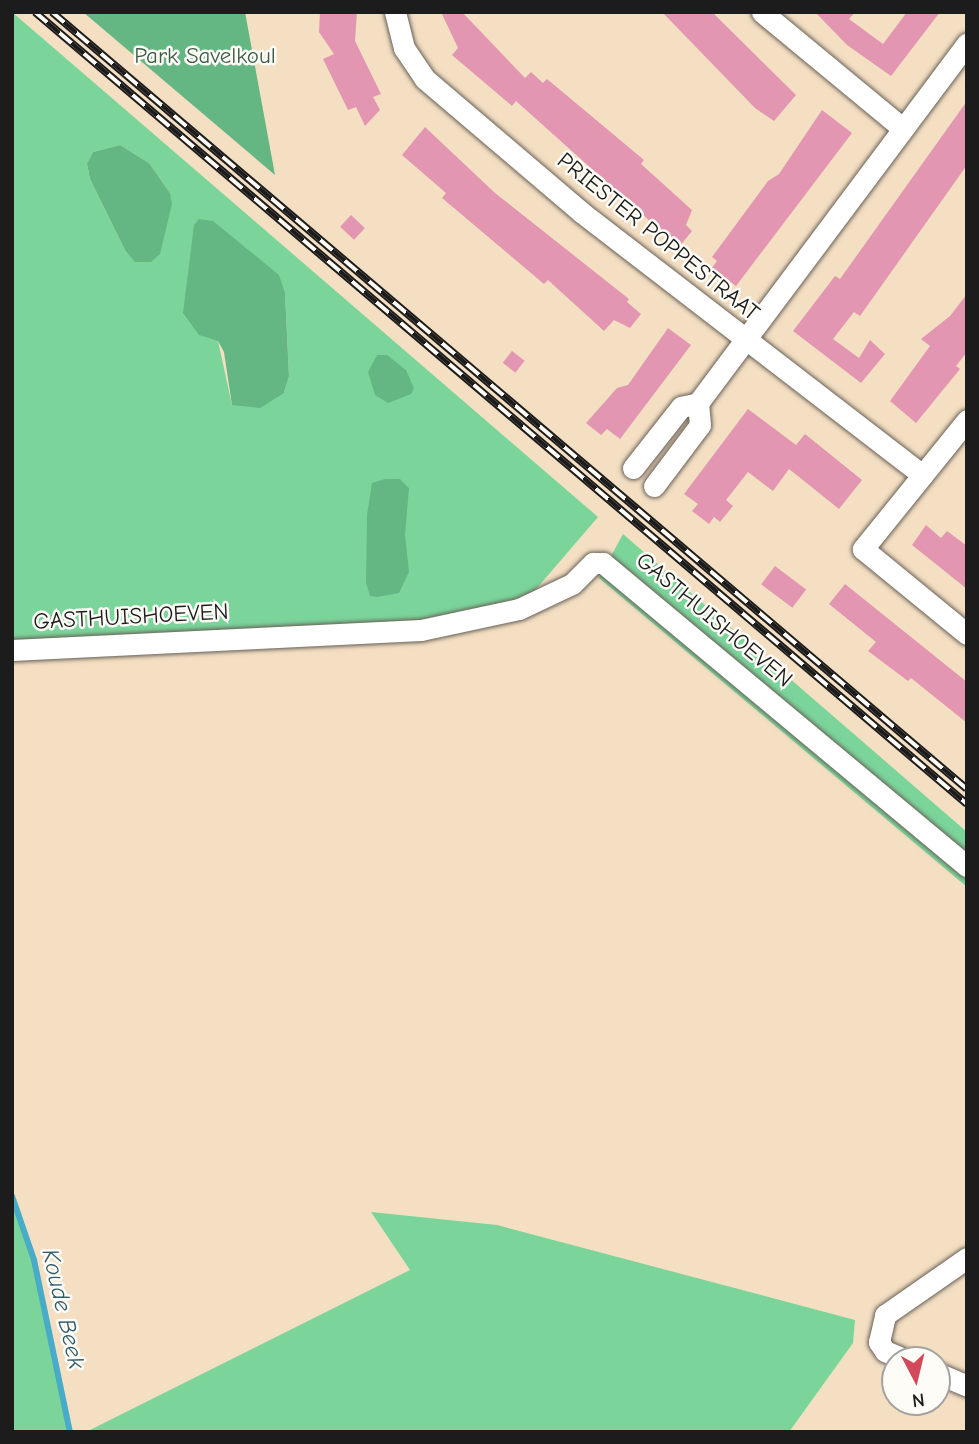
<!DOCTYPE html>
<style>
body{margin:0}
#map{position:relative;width:979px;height:1444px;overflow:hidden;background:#f4dfc3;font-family:"Comic Neue",sans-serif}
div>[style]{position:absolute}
.green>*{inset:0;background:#7bd59b}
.forest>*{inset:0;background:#64b683}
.stream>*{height:6px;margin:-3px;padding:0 3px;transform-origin:3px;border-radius:3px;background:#48abc7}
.building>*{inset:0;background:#e296b1;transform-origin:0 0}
.roads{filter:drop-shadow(0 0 2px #686056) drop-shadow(0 0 2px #686056)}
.minor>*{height:21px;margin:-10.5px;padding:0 10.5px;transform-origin:10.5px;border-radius:10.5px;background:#fff}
.rail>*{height:8px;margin-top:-4px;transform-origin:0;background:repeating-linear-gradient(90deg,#fdfcf7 0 16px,#1c1c1c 0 32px);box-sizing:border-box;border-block:2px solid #1c1c1c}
span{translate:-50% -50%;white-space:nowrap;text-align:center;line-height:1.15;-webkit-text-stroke:5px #fdfcf7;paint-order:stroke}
.park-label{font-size:23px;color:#3d5d48}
.street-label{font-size:23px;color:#1c1c1c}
.water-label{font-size:24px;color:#305c69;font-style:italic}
.frame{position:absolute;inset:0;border:14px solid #1c1c1c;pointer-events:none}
.north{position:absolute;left:881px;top:1346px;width:70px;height:70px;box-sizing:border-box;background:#fdfcf7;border:2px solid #a3a29f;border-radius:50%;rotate:173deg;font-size:19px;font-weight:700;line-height:28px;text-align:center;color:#1c1c1c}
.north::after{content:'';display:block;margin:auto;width:24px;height:32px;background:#d1495b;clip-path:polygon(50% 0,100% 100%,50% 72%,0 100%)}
</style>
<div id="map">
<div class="green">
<i style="clip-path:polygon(evenodd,12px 12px,598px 517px,519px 609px,498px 615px,12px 650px,12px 12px,120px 145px,149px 163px,170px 193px,125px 250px,90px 179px,87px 165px,93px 152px,120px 145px,12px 12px,285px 293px,289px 376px,284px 393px,232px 405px,218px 341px,285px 293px)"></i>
<i style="clip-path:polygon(623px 534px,967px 832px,967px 887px,599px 578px)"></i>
<i style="clip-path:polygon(12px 1196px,34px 1260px,70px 1432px,12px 1432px)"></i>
<i style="clip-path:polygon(371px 1212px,497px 1225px,855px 1320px,853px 1343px,789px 1432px,86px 1432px,410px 1270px)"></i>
</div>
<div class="forest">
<i style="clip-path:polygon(83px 12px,245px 12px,275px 175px)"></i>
<i style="clip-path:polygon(120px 145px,149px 163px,170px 193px,172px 204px,160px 254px,151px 262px,135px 262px,125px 250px,90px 179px,87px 164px,93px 152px)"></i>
<i style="clip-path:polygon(199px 219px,213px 221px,279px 275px,285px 293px,289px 376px,284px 393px,260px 408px,232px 405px,224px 352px,218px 341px,199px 335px,183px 313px,194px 225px)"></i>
<i style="clip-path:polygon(377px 355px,387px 355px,406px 370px,414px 388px,411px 394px,388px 403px,375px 395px,368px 372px)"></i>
<i style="clip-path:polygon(385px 479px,400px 479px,409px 488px,405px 535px,409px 572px,399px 593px,377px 597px,370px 596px,366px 583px,367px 515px,372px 483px)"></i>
</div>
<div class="stream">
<i style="left:12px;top:1196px;width:68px;rotate:71deg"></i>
<i style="left:34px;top:1260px;width:176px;rotate:78.2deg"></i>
</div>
<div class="building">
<i style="clip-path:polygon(320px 12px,357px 12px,355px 41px,381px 94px,373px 97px,380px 110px,365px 126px,356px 107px,348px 110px,323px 59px,334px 54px,319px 32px)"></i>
<i style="clip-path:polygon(441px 12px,462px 12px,525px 78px,531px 72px,543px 83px,547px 79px,644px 160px,641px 164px,692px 210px,686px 225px,692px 231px,679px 247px,516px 101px,512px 106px,452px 55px,458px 48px)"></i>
<i style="clip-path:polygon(662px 12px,712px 12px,796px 95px,774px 121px,755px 108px)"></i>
<i style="clip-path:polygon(815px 12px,855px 12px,849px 19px,883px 44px,907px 12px,940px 12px,891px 76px,847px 45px)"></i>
<i style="clip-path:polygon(967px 101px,967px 165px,860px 316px,854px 312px,833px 339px,859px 358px,870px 340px,885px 354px,861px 383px,793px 331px,835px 276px,840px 279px)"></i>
<i style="clip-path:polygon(822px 110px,852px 133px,736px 286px,712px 268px,717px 261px,712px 257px,768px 181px,779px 174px)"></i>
<i style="clip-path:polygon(425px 127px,495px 193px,629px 299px,627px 302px,641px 314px,630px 328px,614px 320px,604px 331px,548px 280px,544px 284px,442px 198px,446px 193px,402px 155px)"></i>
<i style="left:351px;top:215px;width:19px;height:16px;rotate:43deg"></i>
<i style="clip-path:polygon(967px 294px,967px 352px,956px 366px,960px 369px,916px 423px,890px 401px,930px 346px,921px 339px,950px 316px)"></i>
<i style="clip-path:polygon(668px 328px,691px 345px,620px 439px,607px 429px,601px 435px,586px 423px,617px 388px,628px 385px)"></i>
<i style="left:512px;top:351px;width:16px;height:15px;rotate:38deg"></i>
<i style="clip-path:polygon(748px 409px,796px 445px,805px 434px,862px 480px,839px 509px,789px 469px,773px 491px,748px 472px,726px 500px,733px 506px,720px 522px,714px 517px,709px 524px,692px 511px,698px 504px,684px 494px)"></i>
<i style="clip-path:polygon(926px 525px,941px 538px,947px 531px,967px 546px,967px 589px,912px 545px)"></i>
<i style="left:775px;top:566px;width:39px;height:23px;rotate:37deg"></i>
<i style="clip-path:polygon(845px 584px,967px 682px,967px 723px,911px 678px,908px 681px,868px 651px,876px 642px,829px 604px)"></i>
</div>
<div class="roads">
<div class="minor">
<i style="left:395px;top:12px;width:37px;rotate:76deg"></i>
<i style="left:404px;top:48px;width:37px;rotate:56deg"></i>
<i style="left:425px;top:79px;width:205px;rotate:40.4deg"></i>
<i style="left:581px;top:212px;width:431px;rotate:37.6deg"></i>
<i style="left:762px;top:12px;width:180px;rotate:39.6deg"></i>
<i style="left:967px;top:420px;width:166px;rotate:128.9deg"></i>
<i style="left:863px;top:549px;width:134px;rotate:39.3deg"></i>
<i style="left:633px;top:468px;width:78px;rotate:-51.8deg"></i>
<i style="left:681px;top:407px;width:17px;rotate:-13deg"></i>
<i style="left:654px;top:486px;width:76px;rotate:-53deg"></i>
<i style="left:700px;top:425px;width:22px;rotate:-95deg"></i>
<i style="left:698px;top:403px;width:449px;rotate:-53.2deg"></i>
<i style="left:12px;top:650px;width:409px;rotate:-2.8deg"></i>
<i style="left:421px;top:630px;width:100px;rotate:-12.1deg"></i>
<i style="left:519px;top:609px;width:59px;rotate:-25.3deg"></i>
<i style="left:572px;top:584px;width:30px;rotate:-45deg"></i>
<i style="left:593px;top:563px;width:10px"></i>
<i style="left:603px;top:563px;width:474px;rotate:39.8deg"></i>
<i style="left:906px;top:1360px;width:23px;rotate:-157deg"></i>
<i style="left:885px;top:1351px;width:11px;rotate:-124deg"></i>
<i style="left:879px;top:1342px;width:28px;rotate:-77deg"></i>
<i style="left:885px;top:1315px;width:100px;rotate:-34.8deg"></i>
<i style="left:937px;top:1373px;width:33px;rotate:23deg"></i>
</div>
</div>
<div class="rail">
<i style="left:35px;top:12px;width:1223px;rotate:40.36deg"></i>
<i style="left:52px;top:12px;width:1200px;rotate:40.34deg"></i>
</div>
<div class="park-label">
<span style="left:205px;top:56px">Park Savelkoul</span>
</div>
<div class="street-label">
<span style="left:658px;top:237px;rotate:39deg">PRIESTER POPPESTRAAT</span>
<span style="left:131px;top:617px;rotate:-3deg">GASTHUISHOEVEN</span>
<span style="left:714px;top:620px;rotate:40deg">GASTHUISHOEVEN</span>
</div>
<div class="water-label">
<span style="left:63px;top:1309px;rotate:77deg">Koude Beek</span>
</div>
<div class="frame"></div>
<div class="north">N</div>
</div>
